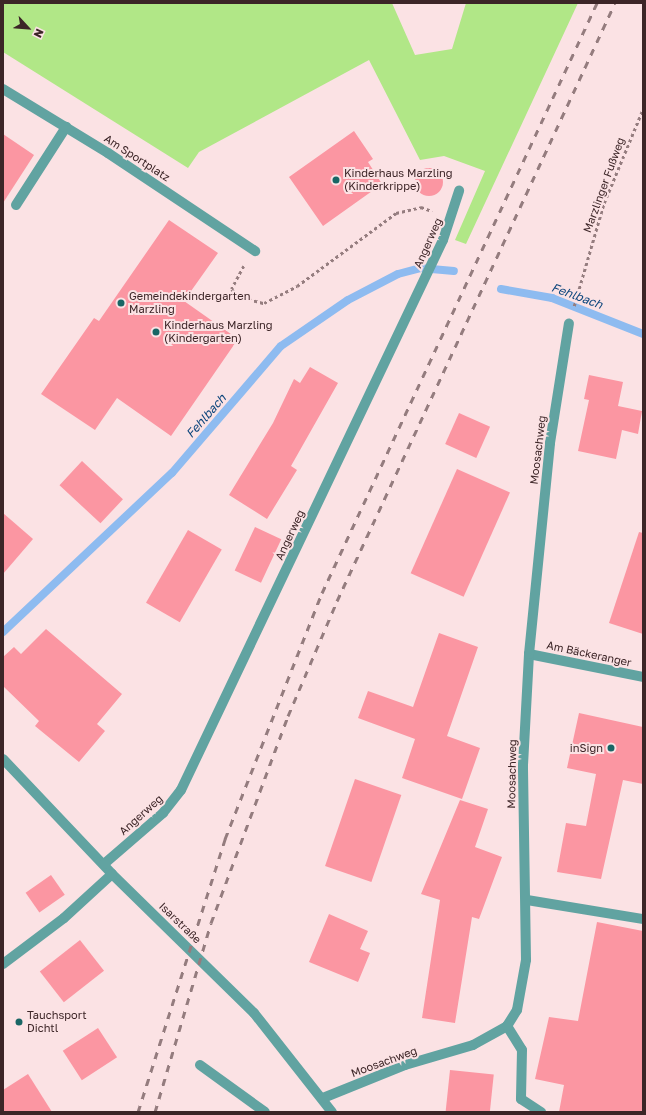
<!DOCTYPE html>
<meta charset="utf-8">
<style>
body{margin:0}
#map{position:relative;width:646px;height:1115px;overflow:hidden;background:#fbe2e4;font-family:"Golos Text",sans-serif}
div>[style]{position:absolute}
.green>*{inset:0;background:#b1e787}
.stream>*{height:8px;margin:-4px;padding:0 4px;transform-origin:4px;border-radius:4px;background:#8ebbf0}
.building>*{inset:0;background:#fb96a2;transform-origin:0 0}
.round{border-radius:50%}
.path>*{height:2.5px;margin-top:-1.25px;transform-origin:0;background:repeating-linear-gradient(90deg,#957d7f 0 3px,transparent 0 6px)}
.service>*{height:10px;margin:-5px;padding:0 5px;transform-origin:5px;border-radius:5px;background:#61a3a1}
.minor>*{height:10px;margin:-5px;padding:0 5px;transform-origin:5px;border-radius:5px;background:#61a3a1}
.rail>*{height:3px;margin-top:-1.5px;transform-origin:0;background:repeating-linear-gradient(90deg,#947c7e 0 7px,transparent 0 14px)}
.dots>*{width:11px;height:11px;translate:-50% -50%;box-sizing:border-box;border:2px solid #fbe2e4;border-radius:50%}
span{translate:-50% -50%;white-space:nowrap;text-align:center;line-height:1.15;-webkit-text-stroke:4px #fbe2e4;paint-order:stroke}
.street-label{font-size:11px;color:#3c2527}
.poi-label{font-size:11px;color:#3c2527}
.left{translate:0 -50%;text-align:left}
.right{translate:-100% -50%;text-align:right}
.water-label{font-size:12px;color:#0c457c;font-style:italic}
.frame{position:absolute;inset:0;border:4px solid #3c2527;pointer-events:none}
.north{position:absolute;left:8px;top:8px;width:40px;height:40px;-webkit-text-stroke:3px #fbe2e4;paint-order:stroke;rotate:116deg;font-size:11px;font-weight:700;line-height:16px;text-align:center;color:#3c2527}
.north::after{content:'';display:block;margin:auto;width:14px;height:18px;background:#3c2527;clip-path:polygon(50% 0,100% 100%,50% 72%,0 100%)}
</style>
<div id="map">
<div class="green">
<i style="clip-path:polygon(3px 3px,392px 3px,415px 55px,452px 49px,466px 3px,578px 3px,466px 244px,455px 240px,485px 171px,444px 156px,420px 160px,369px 60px,199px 152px,188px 168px,3px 52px)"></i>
</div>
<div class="stream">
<i style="left:501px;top:289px;width:52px;rotate:10deg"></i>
<i style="left:552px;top:298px;width:98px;rotate:21.6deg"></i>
<i style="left:3px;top:632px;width:232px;rotate:-43.3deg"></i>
<i style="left:172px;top:473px;width:167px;rotate:-49.4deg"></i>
<i style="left:281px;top:346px;width:81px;rotate:-34.5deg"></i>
<i style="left:348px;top:300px;width:56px;rotate:-27.5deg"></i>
<i style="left:398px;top:274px;width:23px;rotate:-15deg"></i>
<i style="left:420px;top:268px;width:34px;rotate:5deg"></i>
</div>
<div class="building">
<i style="clip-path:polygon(354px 131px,373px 159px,368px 162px,382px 184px,323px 226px,289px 177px)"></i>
<i style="clip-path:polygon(3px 134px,34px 155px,3px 203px)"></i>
<i class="round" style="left:415px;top:168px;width:28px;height:28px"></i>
<i style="clip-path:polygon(169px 220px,218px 253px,184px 301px,238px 339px,171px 436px,117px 398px,95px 430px,41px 394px,94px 318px,99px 321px)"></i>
<i style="clip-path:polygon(310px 367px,338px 383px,291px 466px,297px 470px,267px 519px,229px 495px,273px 423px,294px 379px,300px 383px)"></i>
<i style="clip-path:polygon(589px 375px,623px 382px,618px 406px,642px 411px,638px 434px,622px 430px,616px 459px,578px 451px,589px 400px,584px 399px)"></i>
<i style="left:459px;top:413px;width:34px;height:34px;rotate:24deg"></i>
<i style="left:82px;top:461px;width:56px;height:33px;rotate:43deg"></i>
<i style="left:457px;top:469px;width:58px;height:114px;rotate:24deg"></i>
<i style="clip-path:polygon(3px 513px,33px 539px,3px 574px)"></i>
<i style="left:255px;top:527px;width:29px;height:48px;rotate:25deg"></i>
<i style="left:188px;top:530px;width:39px;height:84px;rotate:30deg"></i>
<i style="clip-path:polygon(639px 532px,643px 533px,643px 634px,609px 623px)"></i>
<i style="clip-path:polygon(46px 629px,122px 694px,97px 724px,105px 731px,79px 762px,35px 726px,39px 721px,3px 686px,3px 657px,14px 647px,21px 654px)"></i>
<i style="clip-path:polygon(439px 633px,478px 647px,447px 736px,480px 748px,462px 799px,402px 778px,415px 739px,358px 718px,368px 691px,413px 707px)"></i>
<i style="clip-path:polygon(579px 713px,643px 727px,643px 784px,623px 780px,601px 879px,557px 872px,566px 823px,586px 826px,596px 774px,567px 768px)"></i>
<i style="left:355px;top:779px;width:49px;height:92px;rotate:19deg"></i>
<i style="clip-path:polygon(460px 800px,488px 809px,475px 847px,502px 857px,479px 919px,472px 917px,455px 1023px,422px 1018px,440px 900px,421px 894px)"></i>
<i style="left:51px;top:875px;width:24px;height:31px;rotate:55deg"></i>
<i style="clip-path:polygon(329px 914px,368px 931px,360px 949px,370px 953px,358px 982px,309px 962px)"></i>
<i style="clip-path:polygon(597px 922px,643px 931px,643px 1112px,559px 1112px,564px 1085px,535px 1079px,549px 1017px,578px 1021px)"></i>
<i style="left:80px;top:940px;width:39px;height:51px;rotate:52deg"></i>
<i style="left:98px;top:1028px;width:35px;height:42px;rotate:57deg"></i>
<i style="left:450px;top:1070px;width:44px;height:42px;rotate:6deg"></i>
<i style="clip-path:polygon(28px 1074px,52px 1112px,3px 1112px,3px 1090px)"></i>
</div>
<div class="path">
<i style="left:244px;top:266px;width:26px;rotate:118deg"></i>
<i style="left:232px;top:289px;width:9px;rotate:54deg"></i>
<i style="left:237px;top:296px;width:28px;rotate:15deg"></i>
<i style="left:264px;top:303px;width:37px;rotate:-27deg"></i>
<i style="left:297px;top:286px;width:123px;rotate:-36.4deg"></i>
<i style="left:396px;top:213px;width:26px;rotate:-13deg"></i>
<i style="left:421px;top:207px;width:12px;rotate:20deg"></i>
<i style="left:574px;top:306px;width:107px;rotate:-73.8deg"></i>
<i style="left:604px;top:203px;width:102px;rotate:-67.5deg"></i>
</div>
<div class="service">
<i style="left:16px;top:205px;width:93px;rotate:-57.3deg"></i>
<i style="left:527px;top:900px;width:118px;rotate:9.3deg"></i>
<i style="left:507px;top:1026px;width:28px;rotate:58deg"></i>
<i style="left:522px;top:1050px;width:49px;rotate:91.2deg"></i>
<i style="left:521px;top:1099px;width:24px;rotate:33deg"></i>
<i style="left:200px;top:1065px;width:80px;rotate:35.9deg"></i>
</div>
<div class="minor">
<i style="left:3px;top:89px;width:123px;rotate:31.4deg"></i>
<i style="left:108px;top:153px;width:177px;rotate:33.7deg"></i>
<i style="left:529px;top:654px;width:116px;rotate:11.4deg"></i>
<i style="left:3px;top:759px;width:158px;rotate:46.5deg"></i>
<i style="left:112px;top:874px;width:199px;rotate:44.4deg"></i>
<i style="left:254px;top:1013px;width:126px;rotate:51.8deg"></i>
<i style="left:104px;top:864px;width:78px;rotate:-40.8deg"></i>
<i style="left:163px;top:813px;width:29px;rotate:-52deg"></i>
<i style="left:181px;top:790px;width:609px;rotate:-64.53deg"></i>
<i style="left:443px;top:240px;width:52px;rotate:-71.9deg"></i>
<i style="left:3px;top:964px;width:76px;rotate:-37deg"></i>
<i style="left:64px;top:918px;width:65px;rotate:-42.5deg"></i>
<i style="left:323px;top:1098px;width:88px;rotate:-21.9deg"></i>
<i style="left:405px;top:1065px;width:71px;rotate:-16.4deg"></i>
<i style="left:473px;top:1045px;width:39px;rotate:-29deg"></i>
<i style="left:507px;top:1026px;width:19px;rotate:-58deg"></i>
<i style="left:517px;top:1010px;width:51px;rotate:-79.8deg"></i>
<i style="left:526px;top:960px;width:195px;rotate:-90.9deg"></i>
<i style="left:523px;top:765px;width:111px;rotate:-86.9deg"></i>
<i style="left:529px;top:654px;width:212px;rotate:-84.3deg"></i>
<i style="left:550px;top:443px;width:121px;rotate:-81deg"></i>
</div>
<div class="rail">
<i style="left:138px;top:1112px;width:287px;rotate:-72.3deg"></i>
<i style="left:225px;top:839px;width:264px;rotate:-68.5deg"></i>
<i style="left:322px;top:593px;width:651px;rotate:-65.01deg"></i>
<i style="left:155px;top:1112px;width:197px;rotate:-73.5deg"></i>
<i style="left:211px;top:923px;width:221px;rotate:-69.6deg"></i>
<i style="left:288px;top:716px;width:125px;rotate:-66.9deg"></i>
<i style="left:337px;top:601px;width:659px;rotate:-65.07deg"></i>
</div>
<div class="dots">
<i style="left:336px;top:180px;background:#196665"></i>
<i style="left:121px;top:303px;background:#196665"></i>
<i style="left:156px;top:332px;background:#196665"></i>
<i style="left:611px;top:748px;background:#196665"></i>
<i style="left:19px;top:1022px;background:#196665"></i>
</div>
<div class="street-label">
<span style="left:137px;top:158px;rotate:33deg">Am Sportplatz</span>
<span style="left:604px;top:185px;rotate:-70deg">Marzlinger Fußweg</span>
<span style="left:428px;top:243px;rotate:-66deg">Angerweg</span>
<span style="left:538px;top:450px;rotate:-83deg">Moosachweg</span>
<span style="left:290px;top:535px;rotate:-65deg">Angerweg</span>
<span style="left:589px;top:654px;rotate:12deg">Am Bäckeranger</span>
<span style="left:512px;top:774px;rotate:-89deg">Moosachweg</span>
<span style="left:141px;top:815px;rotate:-42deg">Angerweg</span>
<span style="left:180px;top:923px;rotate:44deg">Isarstraße</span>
<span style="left:384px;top:1062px;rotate:-20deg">Moosachweg</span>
</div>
<div class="poi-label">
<span class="left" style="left:344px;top:180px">Kinderhaus Marzling<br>(Kinderkrippe)</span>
<span class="left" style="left:129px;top:303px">Gemeindekindergarten<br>Marzling</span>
<span class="left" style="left:164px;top:332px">Kinderhaus Marzling<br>(Kindergarten)</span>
<span class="right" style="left:603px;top:748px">inSign</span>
<span class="left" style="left:27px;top:1022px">Tauchsport<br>Dichtl</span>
</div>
<div class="water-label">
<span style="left:577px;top:296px;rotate:20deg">Fehlbach</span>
<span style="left:206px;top:416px;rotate:-49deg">Fehlbach</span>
</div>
<div class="frame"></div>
<div class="north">N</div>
</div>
